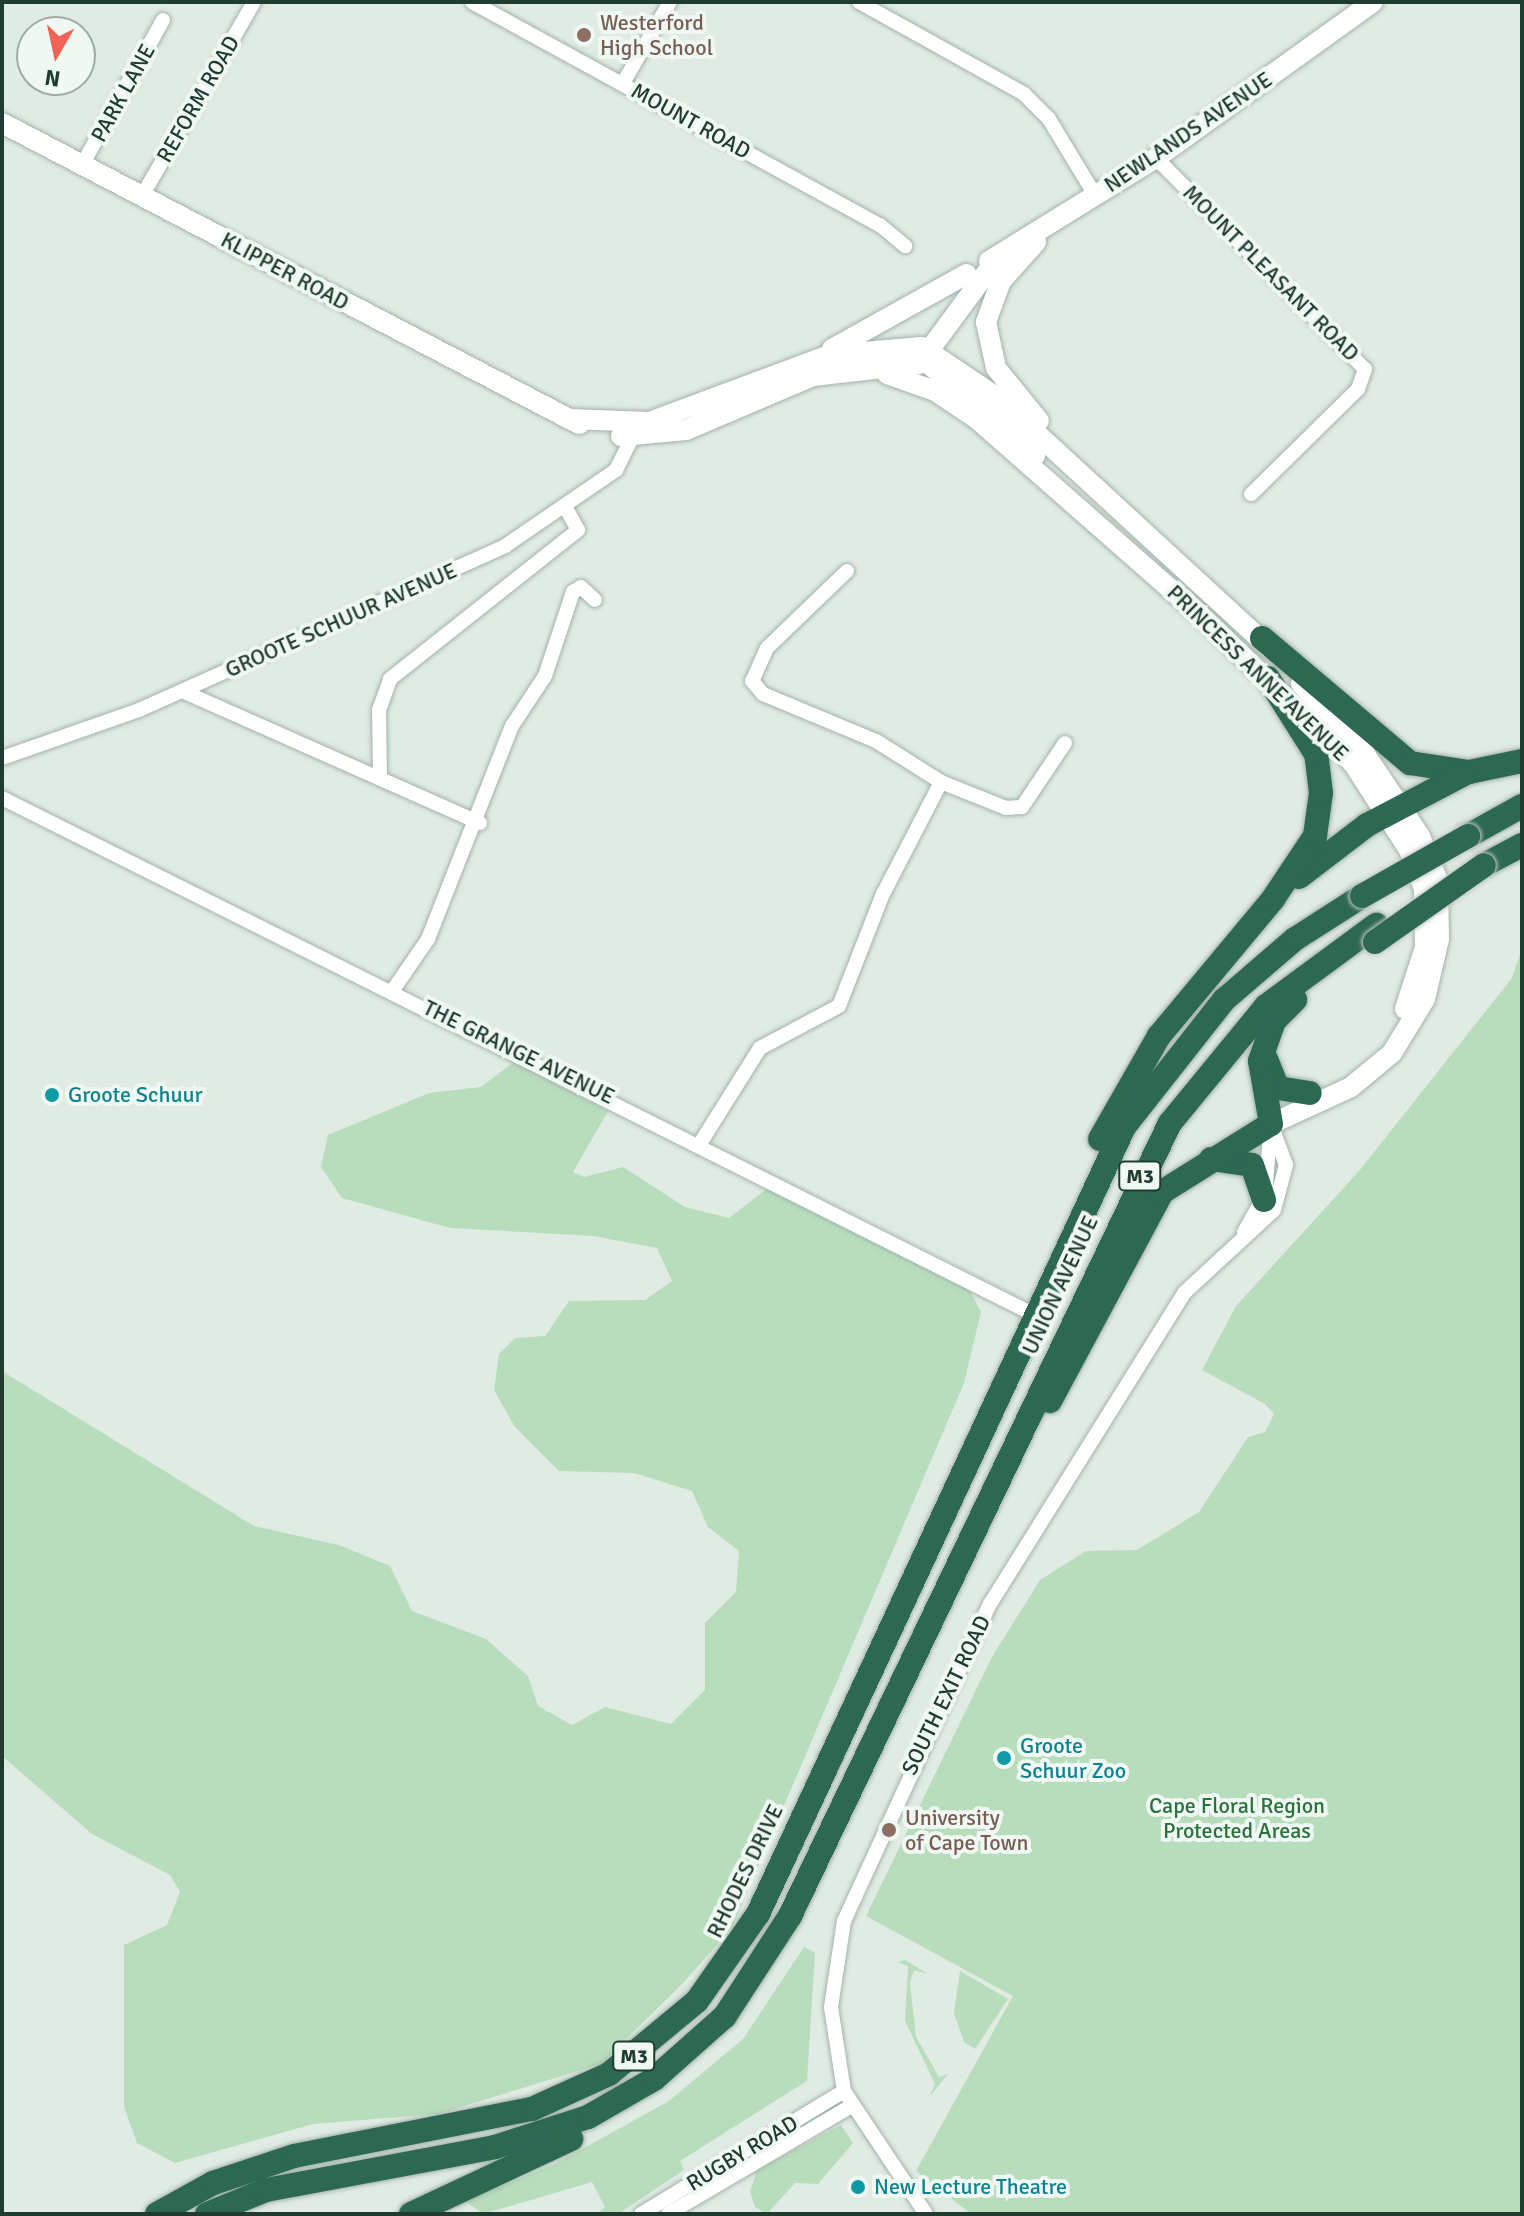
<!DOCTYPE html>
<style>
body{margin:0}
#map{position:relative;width:1524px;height:2216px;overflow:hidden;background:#e0ebe4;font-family:Signika,sans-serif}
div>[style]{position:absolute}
.green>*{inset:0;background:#b8ddbc}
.roads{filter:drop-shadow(0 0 2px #a3b3aa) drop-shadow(0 0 2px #a3b3aa)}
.minor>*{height:14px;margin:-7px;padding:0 7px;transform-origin:7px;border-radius:7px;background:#fff}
.secondary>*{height:20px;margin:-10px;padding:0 10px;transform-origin:10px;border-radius:10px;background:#fff}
.motorway>*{height:24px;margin:-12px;padding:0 12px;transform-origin:12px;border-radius:12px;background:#2c6852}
.bridges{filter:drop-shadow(0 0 2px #c1c8c5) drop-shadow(0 0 2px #c1c8c5)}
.motorway-bridge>*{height:24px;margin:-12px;padding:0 12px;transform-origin:12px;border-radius:12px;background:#2c6852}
.dots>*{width:22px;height:22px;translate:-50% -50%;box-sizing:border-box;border:4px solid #f0f8f3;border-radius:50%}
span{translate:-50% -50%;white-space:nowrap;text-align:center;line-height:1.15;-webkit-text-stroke:8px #f0f8f3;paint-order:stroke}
.shield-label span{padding:2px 6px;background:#f0f8f3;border:2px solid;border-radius:6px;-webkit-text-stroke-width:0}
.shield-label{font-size:20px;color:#203b30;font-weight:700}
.education-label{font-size:22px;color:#785e54}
.left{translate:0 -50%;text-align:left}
.street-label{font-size:22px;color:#203b30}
.culture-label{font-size:22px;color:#0d838f}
.park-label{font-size:22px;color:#2a723b}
.frame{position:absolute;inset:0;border:4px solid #203b30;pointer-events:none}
.north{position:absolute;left:16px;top:16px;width:80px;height:80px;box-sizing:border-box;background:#f0f8f3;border:2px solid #9daca5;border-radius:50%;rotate:189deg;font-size:22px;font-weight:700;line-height:32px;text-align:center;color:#203b30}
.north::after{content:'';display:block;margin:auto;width:28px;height:36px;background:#f36355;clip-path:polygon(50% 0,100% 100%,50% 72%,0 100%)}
</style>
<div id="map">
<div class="green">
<i style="clip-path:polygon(1522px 948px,1522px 2214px,971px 2214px,916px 2171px,1013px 1996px,866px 1916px,992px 1657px,1040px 1580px,1086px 1551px,1137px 1550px,1199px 1512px,1248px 1437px,1265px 1432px,1274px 1414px,1265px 1404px,1202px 1370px,1236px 1306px,1359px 1171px,1512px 978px)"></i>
<i style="clip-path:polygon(514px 1062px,608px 1111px,573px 1172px,584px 1177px,623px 1167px,685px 1207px,729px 1218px,769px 1187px,966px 1284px,981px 1312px,964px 1383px,732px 1928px,683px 1983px,601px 2064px,438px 2114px,313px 2124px,175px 2163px,137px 2143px,124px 2107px,124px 1945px,167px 1925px,180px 1892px,170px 1875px,92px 1834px,2px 1756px,2px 1371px,254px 1526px,339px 1545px,390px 1566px,412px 1611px,486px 1639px,528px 1676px,538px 1706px,572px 1725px,605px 1707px,671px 1724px,705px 1690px,705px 1623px,736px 1592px,739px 1551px,708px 1527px,692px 1491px,634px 1473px,559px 1471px,515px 1427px,494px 1390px,499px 1354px,515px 1338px,545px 1336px,569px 1301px,645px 1300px,672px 1281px,657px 1248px,593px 1236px,450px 1228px,342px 1198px,321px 1167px,328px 1135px,429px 1093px,481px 1087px)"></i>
<i style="clip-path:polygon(804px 1947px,815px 1953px,807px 2081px,680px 2161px,684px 2170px,618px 2214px,597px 2214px,605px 2207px,592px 2182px,483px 2214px,465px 2201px,555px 2164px,669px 2101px,743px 2039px)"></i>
<i style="clip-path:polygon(905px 1960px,928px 1974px,914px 1970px,910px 1983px,916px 2037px,939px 2077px,948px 2074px,930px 2096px,935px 2084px,905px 2021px,908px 1966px,898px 1962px)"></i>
<i style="clip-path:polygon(960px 1971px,1008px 1999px,975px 2049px,964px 2042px,954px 2013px)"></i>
<i style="clip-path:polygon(841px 2125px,853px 2143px,818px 2184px,795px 2183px,767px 2214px,755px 2207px,750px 2191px,757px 2170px)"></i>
</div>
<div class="roads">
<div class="minor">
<i style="left:472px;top:2px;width:465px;rotate:28.7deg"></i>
<i style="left:880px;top:225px;width:33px;rotate:40deg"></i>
<i style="left:859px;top:2px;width:189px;rotate:29.1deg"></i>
<i style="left:1024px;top:94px;width:35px;rotate:45deg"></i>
<i style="left:1049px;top:119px;width:89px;rotate:58.8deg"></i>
<i style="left:623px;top:83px;width:94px;rotate:-59.9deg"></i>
<i style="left:1156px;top:158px;width:297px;rotate:45.3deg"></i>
<i style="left:1365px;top:369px;width:21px;rotate:109deg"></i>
<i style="left:1358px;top:389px;width:150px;rotate:135.5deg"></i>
<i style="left:82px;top:165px;width:166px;rotate:-60.8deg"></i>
<i style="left:142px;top:196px;width:224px;rotate:-60deg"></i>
<i style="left:847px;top:571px;width:111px;rotate:136.1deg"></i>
<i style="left:767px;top:648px;width:36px;rotate:114deg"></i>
<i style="left:752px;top:681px;width:17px;rotate:50deg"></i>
<i style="left:763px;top:694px;width:122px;rotate:22.6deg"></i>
<i style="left:876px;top:741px;width:77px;rotate:32.2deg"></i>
<i style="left:182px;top:691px;width:326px;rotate:23.9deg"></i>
<i style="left:2px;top:758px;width:145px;rotate:-19.3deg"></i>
<i style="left:139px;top:710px;width:401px;rotate:-24.1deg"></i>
<i style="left:505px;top:546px;width:135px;rotate:-34.4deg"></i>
<i style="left:616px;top:470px;width:47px;rotate:-63.4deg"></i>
<i style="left:380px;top:778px;width:68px;rotate:-90.8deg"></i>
<i style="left:379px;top:710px;width:33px;rotate:-70deg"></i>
<i style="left:390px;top:679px;width:240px;rotate:-38.4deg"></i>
<i style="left:578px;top:530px;width:26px;rotate:-119deg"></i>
<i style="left:2px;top:798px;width:1153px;rotate:26.59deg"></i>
<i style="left:393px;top:990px;width:62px;rotate:-55.5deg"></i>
<i style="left:428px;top:939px;width:229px;rotate:-68.5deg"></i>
<i style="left:512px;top:726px;width:60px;rotate:-56.6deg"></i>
<i style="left:545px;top:676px;width:89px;rotate:-71.6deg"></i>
<i style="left:573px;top:592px;width:9px;rotate:-32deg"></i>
<i style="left:581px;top:587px;width:19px;rotate:43deg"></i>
<i style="left:701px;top:1142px;width:111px;rotate:-57.9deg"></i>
<i style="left:760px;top:1048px;width:89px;rotate:-28deg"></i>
<i style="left:839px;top:1006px;width:120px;rotate:-68.6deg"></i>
<i style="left:883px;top:894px;width:126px;rotate:-62.6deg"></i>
<i style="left:941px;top:782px;width:70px;rotate:21.8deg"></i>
<i style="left:1006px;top:808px;width:16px;rotate:-4deg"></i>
<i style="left:1022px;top:807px;width:77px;rotate:-56.1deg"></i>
<i style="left:1244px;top:1232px;width:43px;rotate:-60.4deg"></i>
<i style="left:1265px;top:1195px;width:71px;rotate:-85.2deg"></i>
<i style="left:641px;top:2214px;width:237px;rotate:-31.2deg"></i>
<i style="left:668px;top:2214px;width:212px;rotate:-30.5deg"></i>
<i style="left:926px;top:2214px;width:148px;rotate:-123.7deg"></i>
<i style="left:844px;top:2091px;width:85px;rotate:-98.8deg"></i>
<i style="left:831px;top:2007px;width:87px;rotate:-81.4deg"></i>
<i style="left:844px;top:1921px;width:349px;rotate:-65.3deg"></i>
<i style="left:990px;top:1604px;width:367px;rotate:-58deg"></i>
<i style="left:1184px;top:1293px;width:122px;rotate:-42.7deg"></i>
<i style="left:1274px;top:1210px;width:47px;rotate:-75.1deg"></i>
<i style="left:1286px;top:1165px;width:44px;rotate:-110.1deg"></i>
</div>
<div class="secondary">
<i style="left:2px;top:123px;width:651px;rotate:27.55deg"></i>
<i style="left:1036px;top:242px;width:52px;rotate:131.9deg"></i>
<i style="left:1001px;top:281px;width:44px;rotate:110.1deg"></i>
<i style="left:986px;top:322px;width:47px;rotate:77.7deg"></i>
<i style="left:996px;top:368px;width:68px;rotate:50.9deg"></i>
<i style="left:989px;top:261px;width:196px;rotate:-31.7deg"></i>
<i style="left:1156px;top:158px;width:267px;rotate:-35.7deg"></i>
<i style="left:832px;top:349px;width:154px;rotate:-29.1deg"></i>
<i style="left:923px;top:350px;width:11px;rotate:80deg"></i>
<i style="left:925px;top:361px;width:145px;rotate:40.5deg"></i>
<i style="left:887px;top:374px;width:51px;rotate:19.5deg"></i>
<i style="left:935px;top:391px;width:50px;rotate:33.7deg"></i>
<i style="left:977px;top:419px;width:294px;rotate:41.3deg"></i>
<i style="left:1198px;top:613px;width:216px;rotate:44.1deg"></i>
<i style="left:1353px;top:763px;width:103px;rotate:57.2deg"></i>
<i style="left:1409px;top:850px;width:42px;rotate:69deg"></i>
<i style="left:1424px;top:889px;width:58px;rotate:89deg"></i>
<i style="left:1425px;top:947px;width:65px;rotate:107.9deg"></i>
<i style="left:569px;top:419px;width:80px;rotate:2.1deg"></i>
<i style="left:649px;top:422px;width:192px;rotate:-20.4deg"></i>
<i style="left:829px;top:355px;width:93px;rotate:-4.9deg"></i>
<i style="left:922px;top:347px;width:92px;rotate:33.9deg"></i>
<i style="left:998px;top:398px;width:369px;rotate:42.6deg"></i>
<i style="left:621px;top:436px;width:65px;rotate:-5.3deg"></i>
<i style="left:686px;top:430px;width:138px;rotate:-23deg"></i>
<i style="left:813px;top:376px;width:107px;rotate:-6.5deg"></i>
<i style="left:919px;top:364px;width:134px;rotate:-53.5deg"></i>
<i style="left:1271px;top:1124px;width:88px;rotate:-24.8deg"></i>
<i style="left:1351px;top:1087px;width:53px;rotate:-39.7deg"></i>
<i style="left:1392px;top:1053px;width:63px;rotate:-58.6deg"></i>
<i style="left:1425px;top:999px;width:62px;rotate:-76.9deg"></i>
<i style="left:1439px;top:939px;width:58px;rotate:-91deg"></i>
<i style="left:1438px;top:881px;width:48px;rotate:-111.8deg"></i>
<i style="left:1420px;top:836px;width:99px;rotate:-123.9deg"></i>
<i style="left:1365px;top:754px;width:95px;rotate:-132.4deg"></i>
</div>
<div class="motorway">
<i style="left:1262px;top:638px;width:194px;rotate:40.2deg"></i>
<i style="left:1410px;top:763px;width:60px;rotate:8.7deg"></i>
<i style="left:1469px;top:772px;width:54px;rotate:-11.7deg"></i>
<i style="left:1468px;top:836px;width:62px;rotate:-29.1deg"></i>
<i style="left:1484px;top:865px;width:43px;rotate:-27.8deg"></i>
<i style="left:1299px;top:877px;width:86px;rotate:-37.4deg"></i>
<i style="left:1367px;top:825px;width:110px;rotate:-27.7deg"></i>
<i style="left:1266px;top:1059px;width:31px;rotate:68deg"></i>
<i style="left:1278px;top:1088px;width:32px;rotate:9deg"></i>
<i style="left:1100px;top:1139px;width:119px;rotate:-60.2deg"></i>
<i style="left:1159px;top:1036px;width:178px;rotate:-50.2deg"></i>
<i style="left:1273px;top:899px;width:76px;rotate:-56.3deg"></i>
<i style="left:1315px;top:836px;width:43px;rotate:-82.1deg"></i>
<i style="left:1321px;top:793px;width:39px;rotate:-97deg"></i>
<i style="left:1316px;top:754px;width:90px;rotate:-122.3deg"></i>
<i style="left:1211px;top:1159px;width:41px;rotate:8.3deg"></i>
<i style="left:1252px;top:1165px;width:37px;rotate:71deg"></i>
<i style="left:1050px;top:1401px;width:237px;rotate:-61.8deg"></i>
<i style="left:1162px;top:1192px;width:128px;rotate:-32deg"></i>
<i style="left:1271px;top:1124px;width:64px;rotate:-99.9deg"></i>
<i style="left:1260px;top:1061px;width:42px;rotate:-70.7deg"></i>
<i style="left:1274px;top:1021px;width:30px;rotate:-45deg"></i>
<i style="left:157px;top:2214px;width:64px;rotate:-29deg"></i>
<i style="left:213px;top:2183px;width:85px;rotate:-18.4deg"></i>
<i style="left:294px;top:2156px;width:243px;rotate:-11.2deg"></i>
<i style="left:532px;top:2109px;width:85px;rotate:-24.4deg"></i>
<i style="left:609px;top:2074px;width:114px;rotate:-39.7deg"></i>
<i style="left:697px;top:2001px;width:106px;rotate:-55deg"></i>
<i style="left:758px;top:1914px;width:868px;rotate:-65.06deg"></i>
<i style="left:1124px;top:1127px;width:162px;rotate:-51.8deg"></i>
<i style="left:1224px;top:1000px;width:94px;rotate:-40.7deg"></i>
<i style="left:1295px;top:939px;width:80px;rotate:-32.7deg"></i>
<i style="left:207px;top:2214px;width:64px;rotate:-22.1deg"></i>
<i style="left:266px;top:2190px;width:233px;rotate:-10.6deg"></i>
<i style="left:495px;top:2147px;width:98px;rotate:-17.9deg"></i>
<i style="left:588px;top:2117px;width:76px;rotate:-29.9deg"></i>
<i style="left:654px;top:2079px;width:95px;rotate:-41.6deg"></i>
<i style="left:725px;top:2016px;width:119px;rotate:-57deg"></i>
<i style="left:790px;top:1916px;width:879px;rotate:-64.4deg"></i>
<i style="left:1170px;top:1123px;width:151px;rotate:-50.6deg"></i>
<i style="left:1266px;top:1006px;width:137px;rotate:-36.4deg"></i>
<i style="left:411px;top:2214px;width:177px;rotate:-25.1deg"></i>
</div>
</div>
<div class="bridges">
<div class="motorway-bridge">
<i style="left:1362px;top:896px;width:122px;rotate:-29.5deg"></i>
<i style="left:1375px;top:942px;width:133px;rotate:-35.2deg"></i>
</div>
</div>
<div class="dots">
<i style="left:584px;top:35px;background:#8d6e63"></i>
<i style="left:52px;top:1095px;background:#0f9aa8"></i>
<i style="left:1004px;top:1758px;background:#0f9aa8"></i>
<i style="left:889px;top:1830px;background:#8d6e63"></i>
<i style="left:858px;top:2187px;background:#0f9aa8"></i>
</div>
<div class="shield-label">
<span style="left:1140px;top:1176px">M3</span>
<span style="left:634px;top:2056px">M3</span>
</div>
<div class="education-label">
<span class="left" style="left:600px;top:35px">Westerford<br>High School</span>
<span class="left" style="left:905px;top:1830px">University<br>of Cape Town</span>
</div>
<div class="street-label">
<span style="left:123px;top:93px;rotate:-61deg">PARK LANE</span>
<span style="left:198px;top:99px;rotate:-60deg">REFORM ROAD</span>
<span style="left:691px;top:121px;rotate:29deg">MOUNT ROAD</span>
<span style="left:1188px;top:132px;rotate:-34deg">NEWLANDS AVENUE</span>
<span style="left:285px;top:271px;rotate:28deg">KLIPPER ROAD</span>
<span style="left:1271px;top:273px;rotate:45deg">MOUNT PLEASANT ROAD</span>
<span style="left:341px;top:620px;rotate:-24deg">GROOTE SCHUUR AVENUE</span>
<span style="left:1258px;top:673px;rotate:44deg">PRINCESS ANNE AVENUE</span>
<span style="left:519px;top:1052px;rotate:26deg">THE GRANGE AVENUE</span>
<span style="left:1060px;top:1285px;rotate:-65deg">UNION AVENUE</span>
<span style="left:946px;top:1695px;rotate:-64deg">SOUTH EXIT ROAD</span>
<span style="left:745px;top:1871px;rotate:-64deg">RHODES DRIVE</span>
<span style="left:742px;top:2153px;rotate:-31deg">RUGBY ROAD</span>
</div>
<div class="culture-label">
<span class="left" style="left:68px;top:1095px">Groote Schuur</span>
<span class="left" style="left:1020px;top:1758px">Groote<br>Schuur Zoo</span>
<span class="left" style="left:874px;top:2187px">New Lecture Theatre</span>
</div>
<div class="park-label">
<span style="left:1237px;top:1818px">Cape Floral Region<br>Protected Areas</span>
</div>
<div class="frame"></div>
<div class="north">N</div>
</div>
